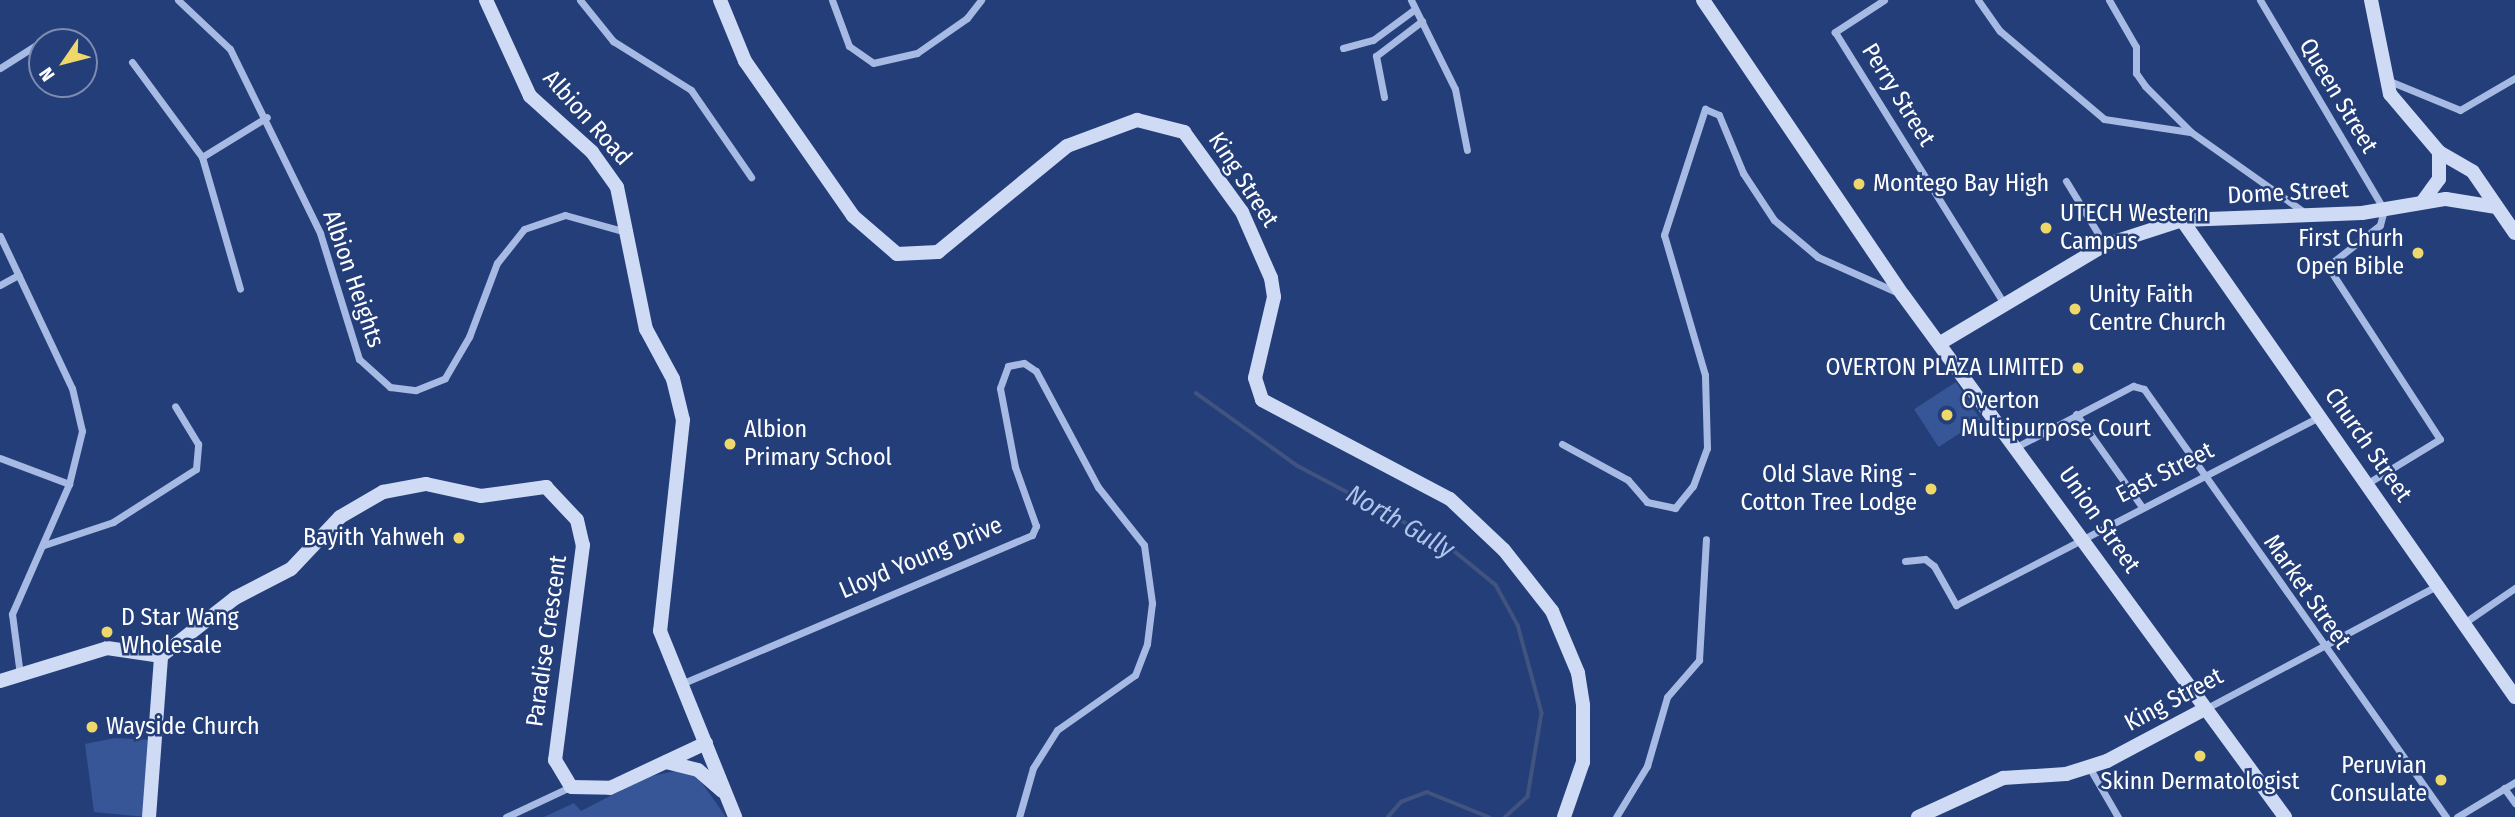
<!DOCTYPE html>
<style>
body{margin:0}
#map{position:relative;width:2515px;height:817px;overflow:hidden;background:#243e79;font-family:"Fira Sans Condensed",sans-serif}
div>[style]{position:absolute}
.green>*{inset:0;background:#375697;transform-origin:0 0}
.stream>*{height:3.5px;margin:-1.75px;padding:0 1.75px;transform-origin:1.75px;border-radius:1.75px;background:#40547f}
.street>*{height:7px;margin:-3.5px;padding:0 3.5px;transform-origin:3.5px;border-radius:3.5px;background:#a6bae4}
.secondary>*{height:14px;margin:-7px;padding:0 7px;transform-origin:7px;border-radius:7px;background:#cfdaf4}
.dots>*{width:19px;height:19px;translate:-50% -50%;box-sizing:border-box;border:4px solid #243e79;border-radius:50%}
span{translate:-50% -50%;white-space:nowrap;text-align:center;line-height:1.15;-webkit-text-stroke:5px #243e79;paint-order:stroke}
.street-label{font-size:24px;color:#fff}
.poi-label{font-size:24px;color:#fff}
.left{translate:0 -50%;text-align:left}
.right{translate:-100% -50%;text-align:right}
.water-label{font-size:26px;color:#b1c4ec;font-style:italic}
.north{position:absolute;left:28px;top:28px;width:70px;height:70px;box-sizing:border-box;background:#243e79;border:2px solid #7c8baf;border-radius:50%;rotate:235deg;font-size:19px;font-weight:700;line-height:28px;text-align:center;color:#fff}
.north::after{content:'';display:block;margin:auto;width:24px;height:32px;background:#eed86a;clip-path:polygon(50% 0,100% 100%,50% 72%,0 100%)}
</style>
<div id="map">
<div class="green">
<i style="left:1956px;top:382px;width:45px;height:50px;rotate:57deg"></i>
<i style="clip-path:polygon(115px 738px,151px 740px,146px 817px,94px 812px,85px 744px)"></i>
<i style="clip-path:polygon(676px 771px,697px 776px,726px 817px,544px 817px,574px 803px,581px 811px,647px 777px)"></i>
</div>
<div class="stream">
<i style="left:1196px;top:393px;width:125px;rotate:35.6deg"></i>
<i style="left:1298px;top:466px;width:169px;rotate:27.9deg"></i>
<i style="left:1447px;top:545px;width:63px;rotate:39.2deg"></i>
<i style="left:1496px;top:585px;width:46px;rotate:61.2deg"></i>
<i style="left:1518px;top:625px;width:91px;rotate:74.7deg"></i>
<i style="left:1542px;top:713px;width:85px;rotate:99.5deg"></i>
<i style="left:1528px;top:797px;width:30px;rotate:138deg"></i>
<i style="left:1388px;top:817px;width:20px;rotate:-49deg"></i>
<i style="left:1401px;top:802px;width:28px;rotate:-21deg"></i>
<i style="left:1427px;top:792px;width:67px;rotate:22deg"></i>
</div>
<div class="street">
<i style="left:178px;top:0;width:71px;rotate:43.3deg"></i>
<i style="left:230px;top:49px;width:205px;rotate:63.9deg"></i>
<i style="left:320px;top:233px;width:132px;rotate:72.8deg"></i>
<i style="left:359px;top:359px;width:42px;rotate:42.1deg"></i>
<i style="left:390px;top:387px;width:26px;rotate:7deg"></i>
<i style="left:416px;top:390px;width:31px;rotate:-22deg"></i>
<i style="left:445px;top:378px;width:48px;rotate:-59.7deg"></i>
<i style="left:469px;top:337px;width:79px;rotate:-69.3deg"></i>
<i style="left:497px;top:263px;width:43px;rotate:-51.5deg"></i>
<i style="left:524px;top:229px;width:43px;rotate:-18.9deg"></i>
<i style="left:565px;top:215px;width:63px;rotate:15.6deg"></i>
<i style="left:580px;top:0;width:53px;rotate:51.2deg"></i>
<i style="left:613px;top:41px;width:92px;rotate:32.1deg"></i>
<i style="left:691px;top:90px;width:106px;rotate:55.4deg"></i>
<i style="left:832px;top:0;width:49px;rotate:69.7deg"></i>
<i style="left:849px;top:46px;width:29px;rotate:35deg"></i>
<i style="left:873px;top:63px;width:45px;rotate:-12.8deg"></i>
<i style="left:917px;top:53px;width:61px;rotate:-35deg"></i>
<i style="left:967px;top:18px;width:23px;rotate:-52deg"></i>
<i style="left:1411px;top:0;width:99px;rotate:63.7deg"></i>
<i style="left:1455px;top:89px;width:62px;rotate:78.9deg"></i>
<i style="left:1884px;top:0;width:59px;rotate:146.9deg"></i>
<i style="left:1835px;top:32px;width:319px;rotate:58.1deg"></i>
<i style="left:1978px;top:0;width:38px;rotate:55deg"></i>
<i style="left:2000px;top:31px;width:136px;rotate:40.2deg"></i>
<i style="left:2104px;top:119px;width:87px;rotate:8.6deg"></i>
<i style="left:2109px;top:0;width:54px;rotate:60.1deg"></i>
<i style="left:2136px;top:47px;width:26px;rotate:90deg"></i>
<i style="left:2136px;top:73px;width:16px;rotate:55deg"></i>
<i style="left:2145px;top:86px;width:65px;rotate:45deg"></i>
<i style="left:2191px;top:132px;width:138px;rotate:35.3deg"></i>
<i style="left:2260px;top:0;width:244px;rotate:59.4deg"></i>
<i style="left:2384px;top:210px;width:16px;rotate:105deg"></i>
<i style="left:2380px;top:225px;width:60px;rotate:141.8deg"></i>
<i style="left:2333px;top:262px;width:11px;rotate:95deg"></i>
<i style="left:2332px;top:273px;width:198px;rotate:57deg"></i>
<i style="left:2440px;top:439px;width:84px;rotate:148.6deg"></i>
<i style="left:1343px;top:48px;width:31px;rotate:-15deg"></i>
<i style="left:1373px;top:40px;width:52px;rotate:-36.4deg"></i>
<i style="left:132px;top:62px;width:118px;rotate:53.6deg"></i>
<i style="left:202px;top:157px;width:76px;rotate:-31.6deg"></i>
<i style="left:0;top:68px;width:49px;rotate:-32.4deg"></i>
<i style="left:2387px;top:80px;width:79px;rotate:22.3deg"></i>
<i style="left:2460px;top:110px;width:64px;rotate:-30.2deg"></i>
<i style="left:1384px;top:97px;width:42px;rotate:-101deg"></i>
<i style="left:1376px;top:56px;width:58px;rotate:-37.3deg"></i>
<i style="left:202px;top:157px;width:137px;rotate:73.9deg"></i>
<i style="left:2066px;top:181px;width:75px;rotate:58.6deg"></i>
<i style="left:0;top:236px;width:168px;rotate:64.7deg"></i>
<i style="left:72px;top:388px;width:44px;rotate:76.9deg"></i>
<i style="left:82px;top:431px;width:55px;rotate:103.8deg"></i>
<i style="left:69px;top:484px;width:142px;rotate:113.7deg"></i>
<i style="left:12px;top:614px;width:62px;rotate:82.5deg"></i>
<i style="left:0;top:285px;width:21px;rotate:-29deg"></i>
<i style="left:2076px;top:414px;width:114px;rotate:54.6deg"></i>
<i style="left:1562px;top:444px;width:75px;rotate:28.6deg"></i>
<i style="left:1628px;top:480px;width:29px;rotate:49deg"></i>
<i style="left:1647px;top:502px;width:29px;rotate:12deg"></i>
<i style="left:1675px;top:508px;width:28px;rotate:-51deg"></i>
<i style="left:1693px;top:486px;width:40px;rotate:-69.8deg"></i>
<i style="left:1707px;top:448px;width:73px;rotate:-91.6deg"></i>
<i style="left:1705px;top:375px;width:146px;rotate:-106.3deg"></i>
<i style="left:1664px;top:235px;width:133px;rotate:-72deg"></i>
<i style="left:1705px;top:109px;width:15px;rotate:23deg"></i>
<i style="left:1719px;top:115px;width:63px;rotate:67.5deg"></i>
<i style="left:1743px;top:173px;width:56px;rotate:56.6deg"></i>
<i style="left:1774px;top:220px;width:57px;rotate:40.1deg"></i>
<i style="left:1818px;top:257px;width:89px;rotate:24deg"></i>
<i style="left:2018px;top:446px;width:130px;rotate:-27.6deg"></i>
<i style="left:2133px;top:386px;width:11px;rotate:15deg"></i>
<i style="left:2144px;top:389px;width:524px;rotate:54.79deg"></i>
<i style="left:0;top:458px;width:74px;rotate:20.6deg"></i>
<i style="left:44px;top:545px;width:73px;rotate:-18.4deg"></i>
<i style="left:113px;top:522px;width:98px;rotate:-32.6deg"></i>
<i style="left:196px;top:469px;width:25px;rotate:-85deg"></i>
<i style="left:198px;top:444px;width:44px;rotate:-121.2deg"></i>
<i style="left:1905px;top:561px;width:20px;rotate:-6deg"></i>
<i style="left:1925px;top:559px;width:11px;rotate:38deg"></i>
<i style="left:1934px;top:566px;width:45px;rotate:60.6deg"></i>
<i style="left:1956px;top:605px;width:409px;rotate:-27.4deg"></i>
<i style="left:2464px;top:623px;width:62px;rotate:-34.5deg"></i>
<i style="left:681px;top:684px;width:381px;rotate:-23deg"></i>
<i style="left:1032px;top:535px;width:10px;rotate:-66deg"></i>
<i style="left:1036px;top:526px;width:63px;rotate:-109.6deg"></i>
<i style="left:1015px;top:467px;width:80px;rotate:-100.8deg"></i>
<i style="left:1000px;top:388px;width:23px;rotate:-70deg"></i>
<i style="left:1008px;top:366px;width:16px;rotate:-11deg"></i>
<i style="left:1024px;top:363px;width:14px;rotate:34deg"></i>
<i style="left:1036px;top:371px;width:132px;rotate:61.9deg"></i>
<i style="left:1098px;top:487px;width:74px;rotate:51.6deg"></i>
<i style="left:1144px;top:545px;width:59px;rotate:82.1deg"></i>
<i style="left:1152px;top:603px;width:41px;rotate:97deg"></i>
<i style="left:1147px;top:644px;width:33px;rotate:111deg"></i>
<i style="left:1135px;top:675px;width:95px;rotate:144.8deg"></i>
<i style="left:1057px;top:730px;width:45px;rotate:122.3deg"></i>
<i style="left:1033px;top:768px;width:51px;rotate:105.9deg"></i>
<i style="left:2205px;top:709px;width:264px;rotate:-28deg"></i>
<i style="left:2089px;top:767px;width:58px;rotate:59.9deg"></i>
<i style="left:2504px;top:788px;width:19px;rotate:54deg"></i>
<i style="left:506px;top:817px;width:71px;rotate:-25.1deg"></i>
<i style="left:1616px;top:817px;width:60px;rotate:-58.7deg"></i>
<i style="left:1647px;top:766px;width:72px;rotate:-73.8deg"></i>
<i style="left:1667px;top:697px;width:49px;rotate:-49.1deg"></i>
<i style="left:1699px;top:660px;width:121px;rotate:-86.7deg"></i>
<i style="left:2457px;top:817px;width:68px;rotate:-31.1deg"></i>
</div>
<div class="secondary">
<i style="left:486px;top:0;width:106px;rotate:65.4deg"></i>
<i style="left:530px;top:96px;width:84px;rotate:42.1deg"></i>
<i style="left:592px;top:152px;width:43px;rotate:54.5deg"></i>
<i style="left:617px;top:187px;width:145px;rotate:78.5deg"></i>
<i style="left:646px;top:329px;width:57px;rotate:61.6deg"></i>
<i style="left:673px;top:379px;width:42px;rotate:76.3deg"></i>
<i style="left:683px;top:420px;width:212px;rotate:96.2deg"></i>
<i style="left:660px;top:631px;width:201px;rotate:68deg"></i>
<i style="left:720px;top:0;width:66px;rotate:67.7deg"></i>
<i style="left:745px;top:61px;width:189px;rotate:55.1deg"></i>
<i style="left:853px;top:216px;width:58px;rotate:40.8deg"></i>
<i style="left:897px;top:254px;width:41px;rotate:-2.8deg"></i>
<i style="left:938px;top:252px;width:167px;rotate:-39.4deg"></i>
<i style="left:1067px;top:146px;width:75px;rotate:-20.4deg"></i>
<i style="left:1137px;top:120px;width:49px;rotate:14.3deg"></i>
<i style="left:1184px;top:132px;width:99px;rotate:54.1deg"></i>
<i style="left:1242px;top:212px;width:72px;rotate:66.3deg"></i>
<i style="left:1271px;top:278px;width:19px;rotate:81deg"></i>
<i style="left:1274px;top:297px;width:83px;rotate:103.2deg"></i>
<i style="left:1255px;top:378px;width:23px;rotate:72deg"></i>
<i style="left:1262px;top:400px;width:212px;rotate:27.8deg"></i>
<i style="left:1450px;top:499px;width:74px;rotate:43.4deg"></i>
<i style="left:1504px;top:550px;width:78px;rotate:51.8deg"></i>
<i style="left:1552px;top:611px;width:67px;rotate:67.2deg"></i>
<i style="left:1578px;top:673px;width:33px;rotate:81deg"></i>
<i style="left:1583px;top:706px;width:56px;rotate:90deg"></i>
<i style="left:1583px;top:762px;width:58px;rotate:109.1deg"></i>
<i style="left:1703px;top:0;width:356px;rotate:55.9deg"></i>
<i style="left:1903px;top:295px;width:647px;rotate:53.8deg"></i>
<i style="left:2371px;top:0;width:96px;rotate:78.6deg"></i>
<i style="left:2390px;top:94px;width:76px;rotate:49.8deg"></i>
<i style="left:2439px;top:152px;width:39px;rotate:30deg"></i>
<i style="left:2473px;top:172px;width:74px;rotate:55.5deg"></i>
<i style="left:2423px;top:201px;width:27px;rotate:-54deg"></i>
<i style="left:2439px;top:179px;width:27px;rotate:-90deg"></i>
<i style="left:2182px;top:220px;width:582px;rotate:55.08deg"></i>
<i style="left:1942px;top:342px;width:190px;rotate:-30.8deg"></i>
<i style="left:2105px;top:245px;width:81px;rotate:-18deg"></i>
<i style="left:2182px;top:220px;width:180px;rotate:-2.2deg"></i>
<i style="left:2362px;top:213px;width:85px;rotate:-9.5deg"></i>
<i style="left:2446px;top:199px;width:51px;rotate:9.1deg"></i>
<i style="left:0;top:681px;width:112px;rotate:-17.1deg"></i>
<i style="left:107px;top:648px;width:55px;rotate:8.4deg"></i>
<i style="left:666px;top:762px;width:33px;rotate:14deg"></i>
<i style="left:698px;top:770px;width:32px;rotate:41deg"></i>
<i style="left:149px;top:817px;width:161px;rotate:-85.7deg"></i>
<i style="left:161px;top:656px;width:94px;rotate:-38.1deg"></i>
<i style="left:235px;top:598px;width:63px;rotate:-27.4deg"></i>
<i style="left:291px;top:569px;width:71px;rotate:-46.7deg"></i>
<i style="left:340px;top:517px;width:50px;rotate:-30.2deg"></i>
<i style="left:383px;top:492px;width:44px;rotate:-10.5deg"></i>
<i style="left:426px;top:484px;width:56px;rotate:12.3deg"></i>
<i style="left:481px;top:496px;width:66px;rotate:-7.9deg"></i>
<i style="left:546px;top:487px;width:45px;rotate:46.8deg"></i>
<i style="left:577px;top:520px;width:26px;rotate:77deg"></i>
<i style="left:583px;top:545px;width:217px;rotate:97.4deg"></i>
<i style="left:555px;top:760px;width:31px;rotate:59deg"></i>
<i style="left:571px;top:787px;width:39px;rotate:1deg"></i>
<i style="left:610px;top:788px;width:106px;rotate:-25.1deg"></i>
<i style="left:1918px;top:817px;width:94px;rotate:-24.6deg"></i>
<i style="left:2003px;top:778px;width:63px;rotate:-3.6deg"></i>
<i style="left:2066px;top:774px;width:43px;rotate:-17.6deg"></i>
<i style="left:2107px;top:761px;width:111px;rotate:-28deg"></i>
</div>
<div class="dots">
<i style="left:1859px;top:184px;background:#eed86a"></i>
<i style="left:2046px;top:228px;background:#eed86a"></i>
<i style="left:2418px;top:253px;background:#eed86a"></i>
<i style="left:2075px;top:309px;background:#eed86a"></i>
<i style="left:2078px;top:368px;background:#eed86a"></i>
<i style="left:1947px;top:415px;background:#eed86a"></i>
<i style="left:730px;top:444px;background:#eed86a"></i>
<i style="left:1931px;top:489px;background:#eed86a"></i>
<i style="left:459px;top:538px;background:#eed86a"></i>
<i style="left:107px;top:632px;background:#eed86a"></i>
<i style="left:92px;top:727px;background:#eed86a"></i>
<i style="left:2200px;top:756px;background:#eed86a"></i>
<i style="left:2441px;top:780px;background:#eed86a"></i>
</div>
<div class="street-label">
<span style="left:1898px;top:95px;rotate:58deg">Perry Street</span>
<span style="left:2338px;top:96px;rotate:59deg">Queen Street</span>
<span style="left:587px;top:118px;rotate:48deg">Albion Road</span>
<span style="left:1243px;top:180px;rotate:57deg">King Street</span>
<span style="left:2288px;top:193px;rotate:-3deg">Dome Street</span>
<span style="left:353px;top:279px;rotate:71deg">Albion Heights</span>
<span style="left:2368px;top:445px;rotate:55deg">Church Street</span>
<span style="left:2165px;top:473px;rotate:-27deg">East Street</span>
<span style="left:2099px;top:520px;rotate:55deg">Union Street</span>
<span style="left:921px;top:558px;rotate:-23deg">Lloyd Young Drive</span>
<span style="left:2307px;top:592px;rotate:55deg">Market Street</span>
<span style="left:547px;top:641px;rotate:-82deg">Paradise Crescent</span>
<span style="left:2174px;top:700px;rotate:-28deg">King Street</span>
</div>
<div class="poi-label">
<span class="left" style="left:1873px;top:184px">Montego Bay High</span>
<span class="left" style="left:2060px;top:228px">UTECH Western<br>Campus</span>
<span class="right" style="left:2404px;top:253px">First Churh<br>Open Bible</span>
<span class="left" style="left:2089px;top:309px">Unity Faith<br>Centre Church</span>
<span class="right" style="left:2064px;top:368px">OVERTON PLAZA LIMITED</span>
<span class="left" style="left:1961px;top:415px">Overton<br>Multipurpose Court</span>
<span class="left" style="left:744px;top:444px">Albion<br>Primary School</span>
<span class="right" style="left:1917px;top:489px">Old Slave Ring -<br>Cotton Tree Lodge</span>
<span class="right" style="left:445px;top:538px">Bayith Yahweh</span>
<span class="left" style="left:121px;top:632px">D Star Wang<br>Wholesale</span>
<span class="left" style="left:106px;top:727px">Wayside Church</span>
<span class="right" style="left:2427px;top:780px">Peruvian<br>Consulate</span>
<span style="left:2200px;top:782px">Skinn Dermatologist</span>
</div>
<div class="water-label">
<span style="left:1400px;top:522px;rotate:30deg">North Gully</span>
</div>
<div class="north">N</div>
</div>
